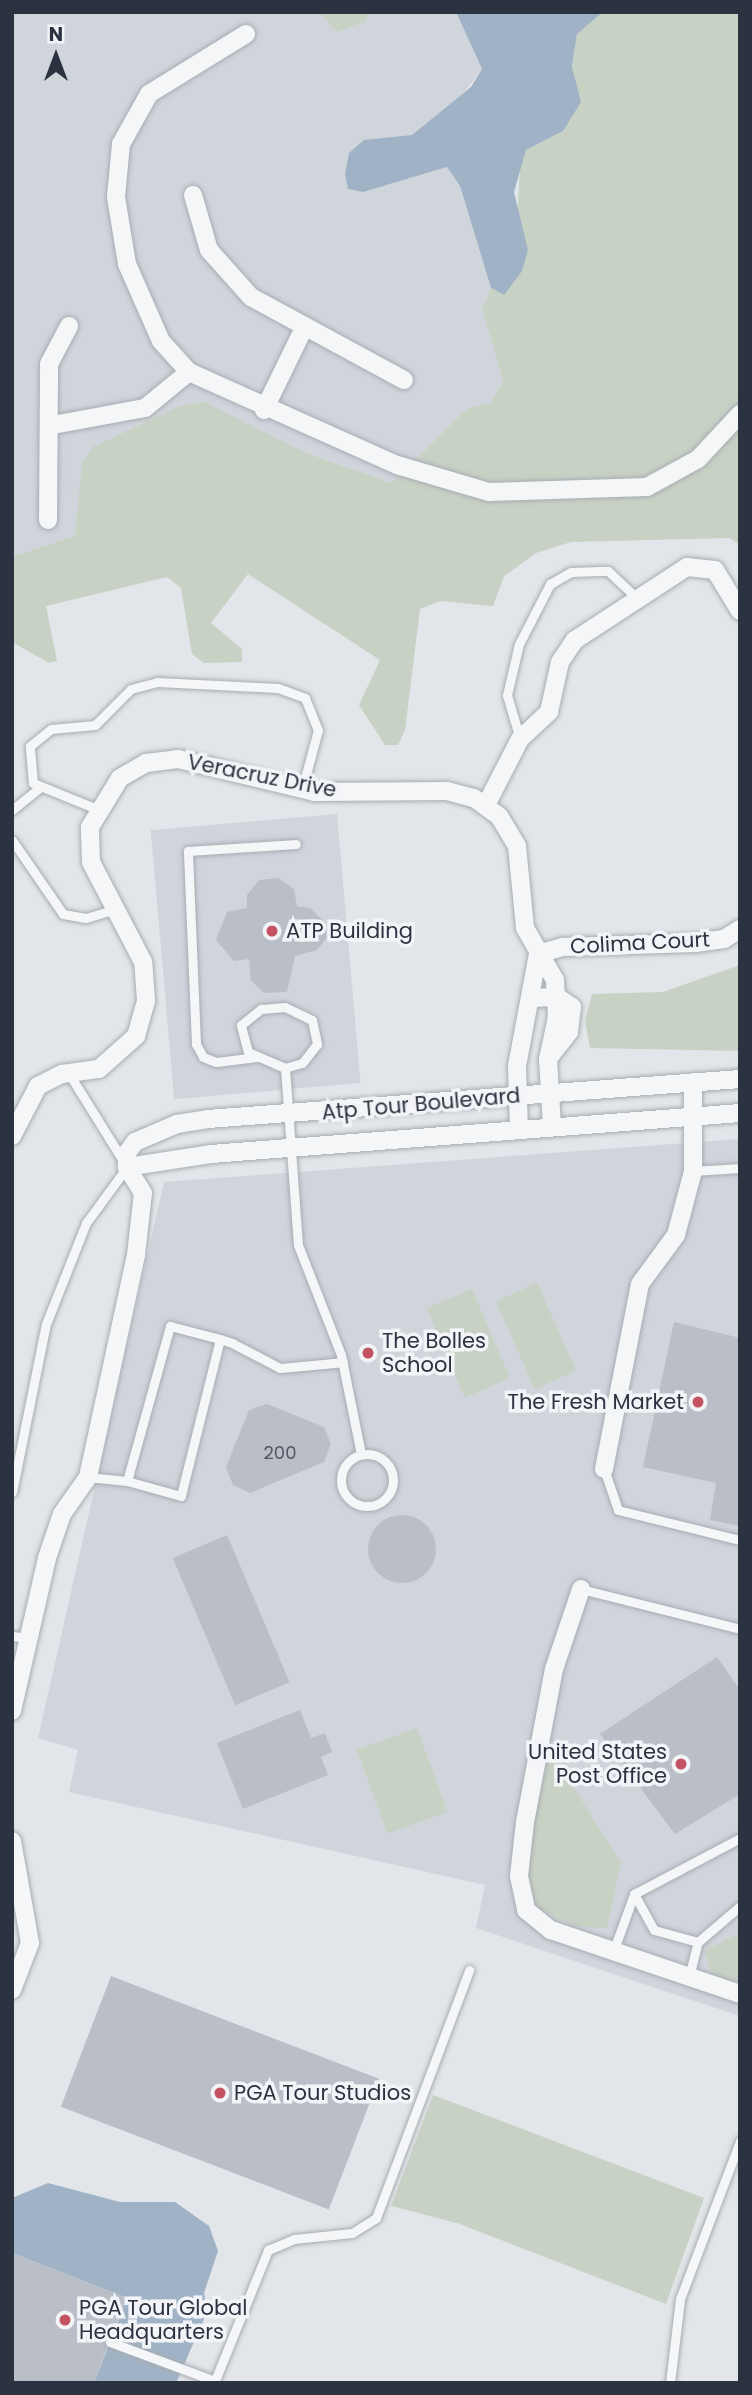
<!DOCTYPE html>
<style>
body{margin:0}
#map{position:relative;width:752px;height:2395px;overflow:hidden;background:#e2e5e9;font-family:Poppins,sans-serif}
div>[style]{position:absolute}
.built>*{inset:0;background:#d0d4db;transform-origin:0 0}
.green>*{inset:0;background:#c8d2c4;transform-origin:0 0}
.water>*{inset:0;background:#a0b3c6}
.building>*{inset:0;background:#babec6;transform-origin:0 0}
.round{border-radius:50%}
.roads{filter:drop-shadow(0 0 2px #a8acb3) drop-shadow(0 0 2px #a8acb3)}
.service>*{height:9px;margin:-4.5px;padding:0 4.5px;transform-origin:4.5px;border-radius:4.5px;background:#f4f6f8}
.service>.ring{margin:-4.5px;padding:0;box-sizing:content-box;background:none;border:9px solid #f4f6f8;border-radius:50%}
.minor>*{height:18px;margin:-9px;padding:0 9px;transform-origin:9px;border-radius:9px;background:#f4f6f8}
.dots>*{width:19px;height:19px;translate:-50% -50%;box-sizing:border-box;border:4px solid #f2f4f7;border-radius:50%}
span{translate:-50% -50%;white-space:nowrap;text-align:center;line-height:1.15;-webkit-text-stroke:7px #f2f4f7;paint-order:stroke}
.number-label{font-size:18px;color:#505662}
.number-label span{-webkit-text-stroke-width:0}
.street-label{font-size:21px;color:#2c3340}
.poi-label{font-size:21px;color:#2c3340}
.left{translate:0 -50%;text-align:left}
.right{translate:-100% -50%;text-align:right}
.frame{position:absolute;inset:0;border:14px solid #2c3340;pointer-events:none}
.north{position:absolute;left:21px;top:21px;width:70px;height:70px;-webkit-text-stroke:5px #f2f4f7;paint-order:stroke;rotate:0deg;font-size:19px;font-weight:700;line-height:28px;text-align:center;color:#2c3340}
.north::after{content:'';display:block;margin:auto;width:24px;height:32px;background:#2c3340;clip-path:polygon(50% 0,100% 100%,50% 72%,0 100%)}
</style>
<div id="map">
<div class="built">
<i style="clip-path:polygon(12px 12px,319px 12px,365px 21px,367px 12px,456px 12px,482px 69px,453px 107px,412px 135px,392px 138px,387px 185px,447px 167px,460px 186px,491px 288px,482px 309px,503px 380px,491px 403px,468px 408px,391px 483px,304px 452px,79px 510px,75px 536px,12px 557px)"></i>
<i style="left:337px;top:814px;width:270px;height:187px;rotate:85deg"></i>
<i style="clip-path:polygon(740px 1139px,740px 2016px,476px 1928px,485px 1885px,69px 1792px,78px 1750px,38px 1738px,164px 1182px)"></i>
</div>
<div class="green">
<i style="clip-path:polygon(319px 12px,367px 12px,366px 21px,337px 32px)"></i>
<i style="clip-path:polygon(603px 12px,740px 12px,740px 545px,730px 538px,571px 542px,536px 553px,504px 576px,493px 606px,440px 601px,420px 609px,405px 730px,398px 745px,385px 745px,359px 705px,380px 660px,248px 574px,211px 623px,242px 649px,242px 662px,204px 663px,192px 654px,181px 588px,167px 577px,46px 606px,57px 661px,49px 663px,12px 642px,12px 557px,75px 536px,82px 464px,93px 447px,180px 406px,205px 402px,304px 452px,391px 483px,468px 408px,491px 403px,503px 380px,482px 309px,491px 288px,504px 295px,528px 250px,517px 222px,520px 168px,526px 150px,563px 131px,577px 34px)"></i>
<i style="clip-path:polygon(740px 965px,740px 1051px,590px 1048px,585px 1021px,592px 994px,663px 992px)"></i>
<i style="left:537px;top:1283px;width:96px;height:45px;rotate:66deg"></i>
<i style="left:472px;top:1289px;width:97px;height:49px;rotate:67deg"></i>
<i style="left:417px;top:1728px;width:89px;height:64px;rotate:70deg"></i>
<i style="clip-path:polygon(550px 1750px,621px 1863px,607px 1928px,575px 1926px,538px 1909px,522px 1871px)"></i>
<i style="clip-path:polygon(740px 1933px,740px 1981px,712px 1976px,704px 1951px)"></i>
<i style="clip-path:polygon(433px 2095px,704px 2198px,666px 2304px,457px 2223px,391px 2206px)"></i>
</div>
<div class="water">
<i style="clip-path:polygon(456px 12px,603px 12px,577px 34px,572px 67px,581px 102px,563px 131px,526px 150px,514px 192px,528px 250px,522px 271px,504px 295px,491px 288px,460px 186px,447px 167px,363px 192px,348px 189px,345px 174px,349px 153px,364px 140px,412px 135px,471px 87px,482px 69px)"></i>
<i style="clip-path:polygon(48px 2183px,120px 2202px,175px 2202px,209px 2226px,218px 2251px,204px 2293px,207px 2312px,176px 2383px,94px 2383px,127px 2298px,12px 2253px,12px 2198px)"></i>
</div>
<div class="building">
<i style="clip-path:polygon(278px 878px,294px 889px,297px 906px,310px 908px,326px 923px,326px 939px,317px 950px,295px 956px,287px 992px,264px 993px,251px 980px,249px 959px,234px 961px,216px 940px,227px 912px,247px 908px,247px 895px,259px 880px)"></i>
<i style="clip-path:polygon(674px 1322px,740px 1338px,740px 1526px,710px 1520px,716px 1483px,643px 1467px)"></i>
<i style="clip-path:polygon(267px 1404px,324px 1427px,331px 1444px,324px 1462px,250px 1493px,233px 1485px,226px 1467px,249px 1410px)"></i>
<i class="round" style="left:368px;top:1515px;width:68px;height:68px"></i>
<i style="left:227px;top:1535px;width:160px;height:59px;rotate:67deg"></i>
<i style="clip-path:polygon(717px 1657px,740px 1690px,740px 1794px,675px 1834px,600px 1734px)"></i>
<i style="clip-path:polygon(300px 1710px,311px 1738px,325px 1733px,332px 1752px,321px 1757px,328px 1775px,243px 1809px,217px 1743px)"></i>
<i style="left:111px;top:1976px;width:287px;height:140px;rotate:21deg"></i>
<i style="clip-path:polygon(12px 2253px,127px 2298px,112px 2335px,104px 2339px,107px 2348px,94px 2383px,12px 2383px)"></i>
</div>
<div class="roads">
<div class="service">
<i style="left:520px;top:739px;width:46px;rotate:-106.5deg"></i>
<i style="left:507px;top:695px;width:52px;rotate:-76.8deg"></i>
<i style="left:519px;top:644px;width:68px;rotate:-62.7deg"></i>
<i style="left:550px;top:584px;width:24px;rotate:-30deg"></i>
<i style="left:571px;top:572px;width:37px;rotate:-2deg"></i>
<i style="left:608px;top:571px;width:42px;rotate:43.1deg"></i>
<i style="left:97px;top:809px;width:69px;rotate:-157.9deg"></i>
<i style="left:33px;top:783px;width:37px;rotate:-95deg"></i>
<i style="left:30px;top:746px;width:27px;rotate:-39deg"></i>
<i style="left:51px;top:729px;width:44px;rotate:-5.2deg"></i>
<i style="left:95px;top:725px;width:51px;rotate:-45deg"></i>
<i style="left:131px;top:689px;width:27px;rotate:-15deg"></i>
<i style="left:157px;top:682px;width:121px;rotate:2.8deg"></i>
<i style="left:278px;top:688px;width:29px;rotate:20deg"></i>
<i style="left:305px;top:698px;width:35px;rotate:68deg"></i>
<i style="left:318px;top:730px;width:61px;rotate:105.2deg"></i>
<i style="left:12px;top:810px;width:35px;rotate:-39deg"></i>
<i style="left:12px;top:840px;width:90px;rotate:55.4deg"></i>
<i style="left:63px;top:914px;width:23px;rotate:10deg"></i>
<i style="left:86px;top:918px;width:31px;rotate:-17deg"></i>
<i style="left:285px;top:1007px;width:30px;rotate:26deg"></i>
<i style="left:312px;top:1020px;width:25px;rotate:78deg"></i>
<i style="left:317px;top:1044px;width:24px;rotate:128deg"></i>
<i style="left:302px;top:1063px;width:18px;rotate:164deg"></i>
<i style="left:285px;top:1068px;width:40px;rotate:-156.6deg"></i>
<i style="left:248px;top:1052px;width:28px;rotate:-105deg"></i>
<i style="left:241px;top:1025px;width:26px;rotate:-39deg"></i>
<i style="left:261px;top:1009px;width:24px;rotate:-5deg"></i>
<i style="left:257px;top:1057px;width:41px;rotate:173deg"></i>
<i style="left:216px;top:1062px;width:14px;rotate:-159deg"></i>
<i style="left:203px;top:1057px;width:15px;rotate:-118deg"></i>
<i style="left:196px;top:1044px;width:193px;rotate:-92.4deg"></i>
<i style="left:188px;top:851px;width:108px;rotate:-3.7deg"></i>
<i style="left:285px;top:1068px;width:177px;rotate:85.8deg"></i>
<i style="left:298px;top:1245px;width:118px;rotate:68.6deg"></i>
<i style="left:341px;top:1355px;width:101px;rotate:78.6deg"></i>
<i style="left:693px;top:1171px;width:47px;rotate:-3.7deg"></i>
<i style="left:220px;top:1339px;width:162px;rotate:104deg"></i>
<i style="left:181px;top:1496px;width:56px;rotate:-164.5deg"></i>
<i style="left:127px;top:1481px;width:161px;rotate:-74.5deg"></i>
<i style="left:170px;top:1326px;width:52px;rotate:14.6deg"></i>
<i style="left:220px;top:1339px;width:13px;rotate:18deg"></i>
<i style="left:232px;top:1343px;width:54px;rotate:27.5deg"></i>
<i style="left:280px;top:1368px;width:63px;rotate:-5.4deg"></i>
<i class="ring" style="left:341px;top:1454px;width:43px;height:43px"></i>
<i style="left:604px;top:1469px;width:43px;rotate:71.1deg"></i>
<i style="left:618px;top:1510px;width:126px;rotate:13.8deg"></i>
<i style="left:88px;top:1477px;width:39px;rotate:6deg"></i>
<i style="left:12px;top:1492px;width:171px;rotate:-78.6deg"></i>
<i style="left:46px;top:1324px;width:109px;rotate:-68.4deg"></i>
<i style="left:86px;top:1223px;width:69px;rotate:-53.8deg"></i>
<i style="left:127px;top:1167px;width:110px;rotate:-121.9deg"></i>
<i style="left:581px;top:1589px;width:164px;rotate:14.1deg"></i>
<i style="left:12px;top:1636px;width:16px;rotate:7deg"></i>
<i style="left:634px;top:1894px;width:41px;rotate:60.9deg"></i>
<i style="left:654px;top:1930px;width:46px;rotate:15.3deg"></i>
<i style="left:613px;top:1952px;width:62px;rotate:-70.1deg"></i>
<i style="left:634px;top:1894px;width:120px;rotate:-27.8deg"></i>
<i style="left:689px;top:1977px;width:36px;rotate:-76deg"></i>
<i style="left:698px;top:1942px;width:55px;rotate:-40.6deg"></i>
<i style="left:110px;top:2342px;width:112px;rotate:20.4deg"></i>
<i style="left:214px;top:2383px;width:144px;rotate:-67.9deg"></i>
<i style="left:268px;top:2250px;width:28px;rotate:-23deg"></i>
<i style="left:294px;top:2239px;width:58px;rotate:-5.9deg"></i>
<i style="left:352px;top:2233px;width:28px;rotate:-32deg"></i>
<i style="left:376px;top:2218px;width:265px;rotate:-69.4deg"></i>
<i style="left:670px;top:2383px;width:85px;rotate:-83.2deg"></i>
<i style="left:680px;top:2299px;width:169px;rotate:-69.2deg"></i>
</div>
<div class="minor">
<i style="left:246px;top:34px;width:114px;rotate:148.3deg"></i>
<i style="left:149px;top:94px;width:57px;rotate:119.2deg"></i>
<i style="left:121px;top:144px;width:53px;rotate:95.4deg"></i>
<i style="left:116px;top:197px;width:68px;rotate:80.7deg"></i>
<i style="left:127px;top:264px;width:84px;rotate:66.2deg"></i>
<i style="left:161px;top:341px;width:42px;rotate:47.9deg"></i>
<i style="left:189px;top:372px;width:228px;rotate:24.1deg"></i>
<i style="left:397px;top:465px;width:96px;rotate:16.4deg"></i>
<i style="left:489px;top:492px;width:158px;rotate:-1.8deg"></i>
<i style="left:647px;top:487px;width:58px;rotate:-28.8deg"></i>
<i style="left:698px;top:459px;width:62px;rotate:-47deg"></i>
<i style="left:193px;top:195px;width:57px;rotate:73.8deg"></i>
<i style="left:209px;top:250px;width:63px;rotate:48.2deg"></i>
<i style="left:251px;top:297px;width:174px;rotate:28.5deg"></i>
<i style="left:264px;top:410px;width:89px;rotate:-64deg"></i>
<i style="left:53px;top:425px;width:94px;rotate:-10.5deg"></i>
<i style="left:145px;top:408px;width:57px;rotate:-39.3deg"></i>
<i style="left:48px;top:520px;width:156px;rotate:-89.6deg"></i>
<i style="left:49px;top:364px;width:43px;rotate:-62.2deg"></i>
<i style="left:486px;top:805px;width:74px;rotate:-62.7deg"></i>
<i style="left:520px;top:739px;width:40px;rotate:-43deg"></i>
<i style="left:549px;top:712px;width:51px;rotate:-77.6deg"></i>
<i style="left:560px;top:662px;width:27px;rotate:-56deg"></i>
<i style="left:575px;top:640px;width:134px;rotate:-33.1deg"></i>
<i style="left:687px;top:567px;width:28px;rotate:6deg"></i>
<i style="left:715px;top:570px;width:48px;rotate:58.6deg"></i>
<i style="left:538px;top:954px;width:26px;rotate:-16deg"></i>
<i style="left:563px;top:947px;width:132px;rotate:-1.7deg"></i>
<i style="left:695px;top:943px;width:29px;rotate:-8deg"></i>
<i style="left:724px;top:939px;width:19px;rotate:-32deg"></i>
<i style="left:530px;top:998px;width:27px;rotate:-2deg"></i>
<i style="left:557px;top:997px;width:18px;rotate:34deg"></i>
<i style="left:572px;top:1007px;width:25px;rotate:97deg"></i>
<i style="left:569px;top:1032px;width:34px;rotate:128deg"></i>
<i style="left:519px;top:1130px;width:64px;rotate:-91.8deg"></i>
<i style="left:517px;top:1066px;width:114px;rotate:-79.4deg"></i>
<i style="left:12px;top:1136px;width:56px;rotate:-62.5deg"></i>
<i style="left:38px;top:1086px;width:27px;rotate:-27deg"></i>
<i style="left:62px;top:1074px;width:37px;rotate:-8deg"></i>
<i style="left:99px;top:1069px;width:50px;rotate:-41.7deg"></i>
<i style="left:136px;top:1036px;width:36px;rotate:-74deg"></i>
<i style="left:146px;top:1001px;width:39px;rotate:-94deg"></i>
<i style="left:143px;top:962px;width:113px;rotate:-117.5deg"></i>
<i style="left:91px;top:862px;width:35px;rotate:-92deg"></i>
<i style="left:90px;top:827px;width:57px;rotate:-58.5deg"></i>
<i style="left:120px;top:778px;width:30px;rotate:-30deg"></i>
<i style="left:146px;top:763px;width:32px;rotate:-7deg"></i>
<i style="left:178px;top:759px;width:141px;rotate:13.5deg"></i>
<i style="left:315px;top:792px;width:132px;rotate:-0.4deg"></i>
<i style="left:447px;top:791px;width:28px;rotate:15deg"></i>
<i style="left:474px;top:798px;width:31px;rotate:36deg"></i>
<i style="left:499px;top:816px;width:35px;rotate:59deg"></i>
<i style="left:517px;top:846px;width:82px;rotate:84.4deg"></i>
<i style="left:525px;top:928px;width:60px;rotate:60deg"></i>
<i style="left:555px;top:980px;width:37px;rotate:87deg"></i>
<i style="left:557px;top:1017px;width:43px;rotate:102.1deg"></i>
<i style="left:548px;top:1059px;width:68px;rotate:86.6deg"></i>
<i style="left:127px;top:1167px;width:85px;rotate:-8.8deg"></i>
<i style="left:211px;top:1154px;width:531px;rotate:-4.43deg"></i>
<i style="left:604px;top:1469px;width:188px;rotate:-79deg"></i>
<i style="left:640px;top:1284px;width:61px;rotate:-53.7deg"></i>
<i style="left:676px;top:1235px;width:66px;rotate:-75.1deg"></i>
<i style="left:693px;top:1171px;width:89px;rotate:-90deg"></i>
<i style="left:581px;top:1589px;width:84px;rotate:108.6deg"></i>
<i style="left:554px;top:1669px;width:156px;rotate:100.7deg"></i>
<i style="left:525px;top:1822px;width:54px;rotate:96.3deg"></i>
<i style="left:519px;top:1876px;width:35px;rotate:78deg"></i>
<i style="left:526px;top:1910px;width:32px;rotate:39deg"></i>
<i style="left:551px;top:1930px;width:200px;rotate:18.7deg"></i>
<i style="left:12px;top:1711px;width:157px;rotate:-77.1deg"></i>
<i style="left:47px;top:1558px;width:46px;rotate:-71.2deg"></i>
<i style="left:62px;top:1514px;width:45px;rotate:-54.9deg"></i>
<i style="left:88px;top:1477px;width:227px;rotate:-77.8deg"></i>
<i style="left:136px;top:1255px;width:62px;rotate:-83.6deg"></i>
<i style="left:143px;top:1193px;width:31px;rotate:-122deg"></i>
<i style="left:127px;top:1167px;width:14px;rotate:-90deg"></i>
<i style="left:127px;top:1153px;width:14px;rotate:-54deg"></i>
<i style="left:135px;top:1142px;width:46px;rotate:-23.2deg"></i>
<i style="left:177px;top:1124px;width:31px;rotate:-9deg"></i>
<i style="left:208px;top:1119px;width:534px;rotate:-4.3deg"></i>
<i style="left:12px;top:1841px;width:104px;rotate:80deg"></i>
<i style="left:30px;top:1943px;width:50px;rotate:111deg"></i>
</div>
</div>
<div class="dots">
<i style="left:272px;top:931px;background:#c35363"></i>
<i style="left:368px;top:1353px;background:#c35363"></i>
<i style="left:698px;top:1402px;background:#c35363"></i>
<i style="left:681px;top:1764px;background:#c35363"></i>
<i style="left:220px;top:2093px;background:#c35363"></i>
<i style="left:65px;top:2320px;background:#c35363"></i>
</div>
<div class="number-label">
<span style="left:280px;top:1453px">200</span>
</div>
<div class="street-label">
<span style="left:262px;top:776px;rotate:11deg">Veracruz Drive</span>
<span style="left:640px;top:943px;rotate:-3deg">Colima Court</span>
<span style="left:421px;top:1104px;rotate:-5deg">Atp Tour Boulevard</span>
</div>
<div class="poi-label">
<span class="left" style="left:286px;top:931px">ATP Building</span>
<span class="left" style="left:382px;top:1353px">The Bolles<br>School</span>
<span class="right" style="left:684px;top:1402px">The Fresh Market</span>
<span class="right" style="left:667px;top:1764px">United States<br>Post Office</span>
<span class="left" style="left:234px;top:2093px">PGA Tour Studios</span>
<span class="left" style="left:79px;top:2320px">PGA Tour Global<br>Headquarters</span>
</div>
<div class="frame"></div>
<div class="north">N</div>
</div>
